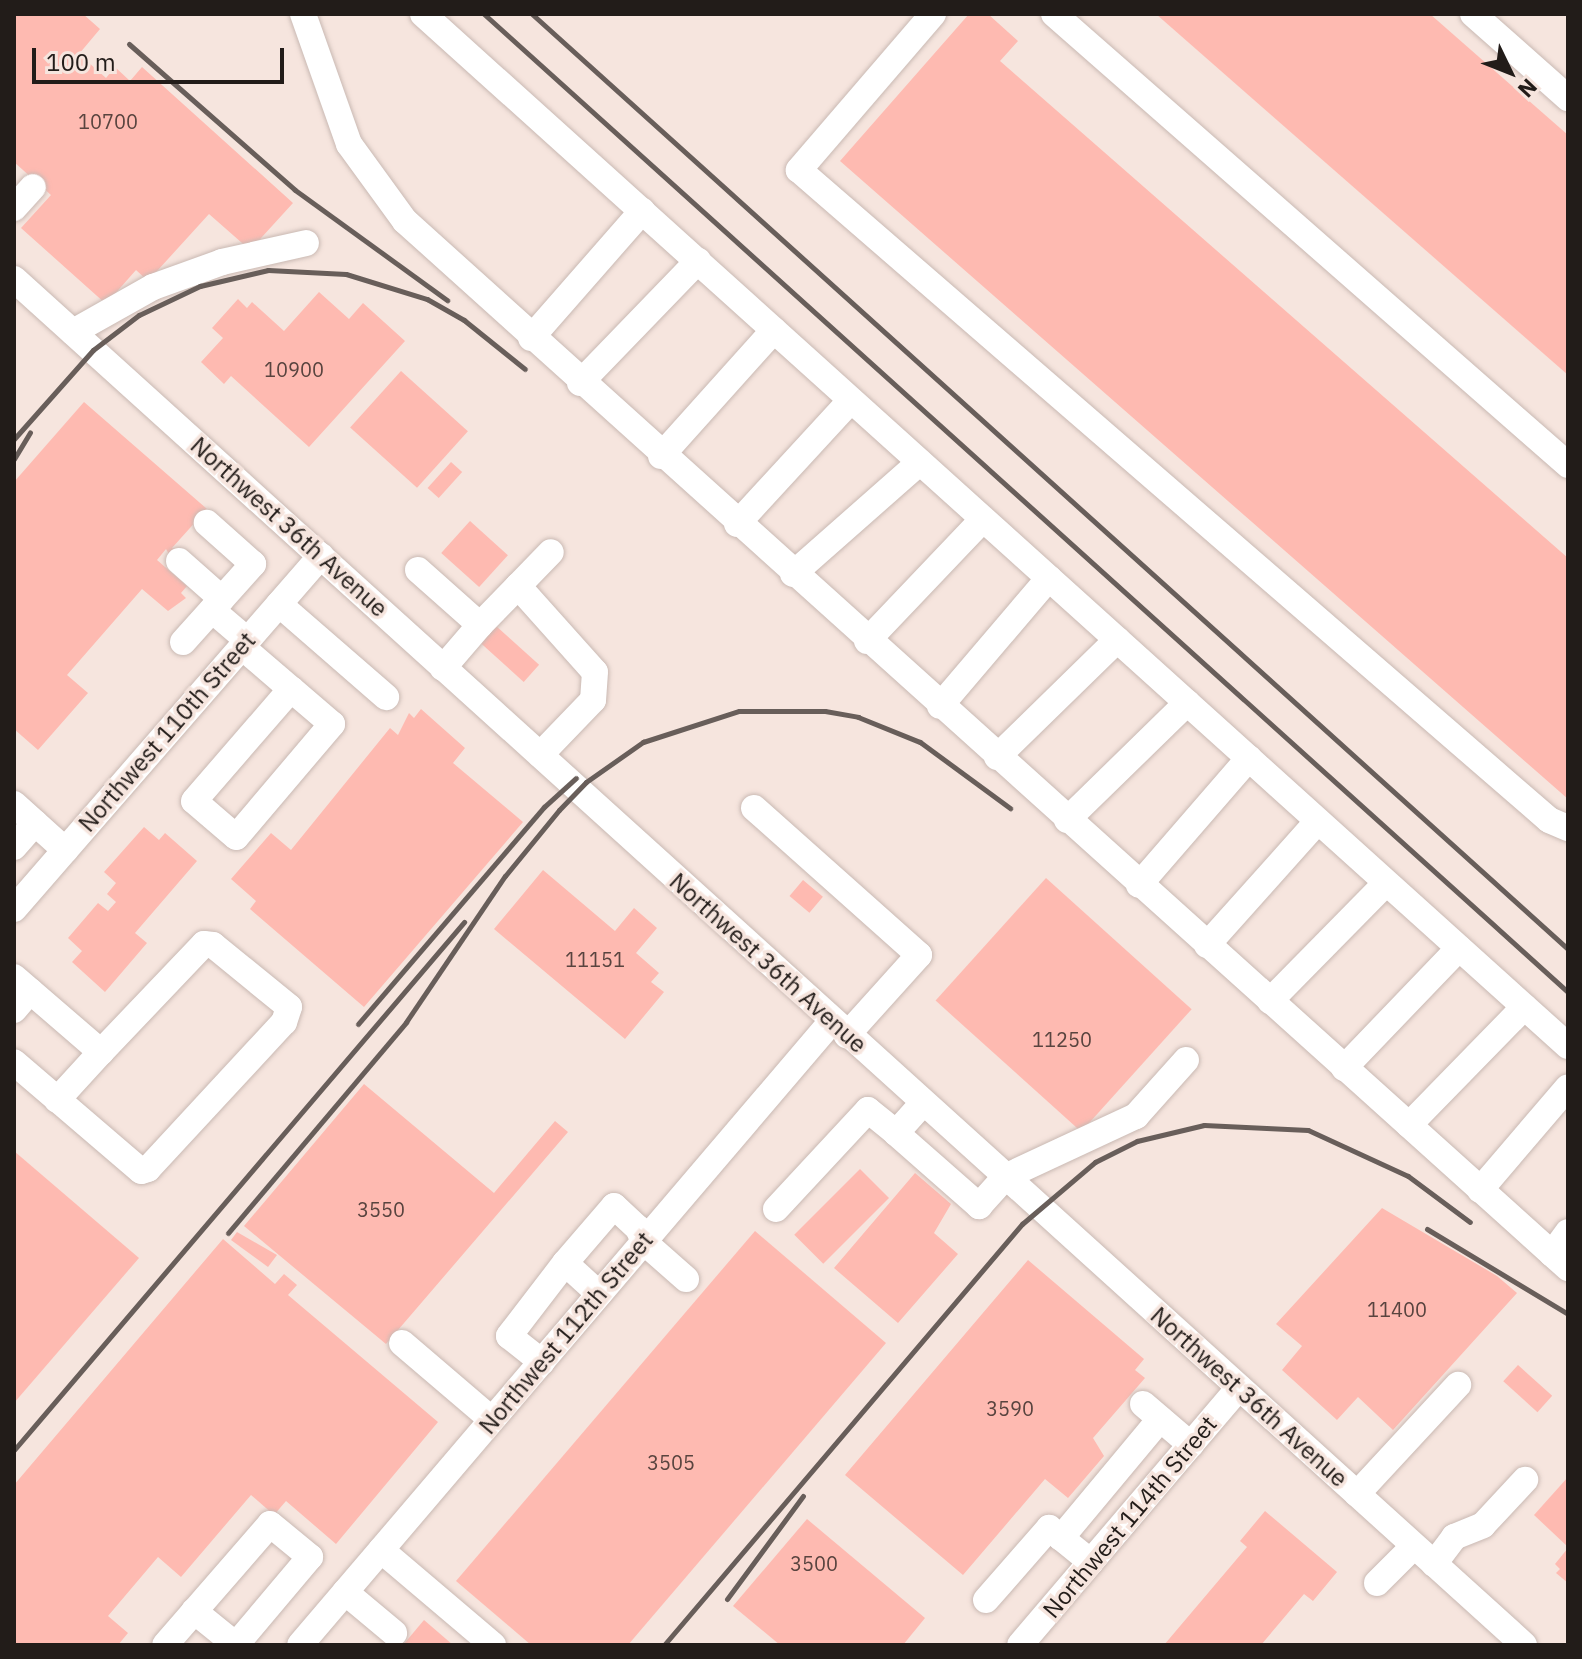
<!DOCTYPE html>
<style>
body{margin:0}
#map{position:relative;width:1582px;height:1659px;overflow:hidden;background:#f6e5de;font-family:"IBM Plex Sans",sans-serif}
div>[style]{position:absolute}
.building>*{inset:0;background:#febab1;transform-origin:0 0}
.roads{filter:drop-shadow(0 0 2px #c9b9b3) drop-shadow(0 0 2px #c9b9b3)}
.minor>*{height:26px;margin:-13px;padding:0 13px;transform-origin:13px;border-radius:13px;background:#fff}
.rail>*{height:5px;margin:-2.5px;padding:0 2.5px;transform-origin:2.5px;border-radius:2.5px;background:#685e5a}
span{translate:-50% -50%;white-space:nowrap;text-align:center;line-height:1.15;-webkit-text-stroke:7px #f6e5de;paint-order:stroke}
.number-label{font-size:20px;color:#59443f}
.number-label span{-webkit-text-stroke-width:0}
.street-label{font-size:24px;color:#221c19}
.frame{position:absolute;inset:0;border:16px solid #221c19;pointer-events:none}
.north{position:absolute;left:1470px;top:32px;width:80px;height:80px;-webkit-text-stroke:6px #f6e5de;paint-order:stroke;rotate:133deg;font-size:22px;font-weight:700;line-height:32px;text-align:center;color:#221c19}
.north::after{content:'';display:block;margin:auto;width:28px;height:36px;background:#221c19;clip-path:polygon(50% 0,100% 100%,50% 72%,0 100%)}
.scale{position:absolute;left:32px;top:48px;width:252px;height:36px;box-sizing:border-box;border:4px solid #221c19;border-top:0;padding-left:10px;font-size:24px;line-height:28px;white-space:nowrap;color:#221c19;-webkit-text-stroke:6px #f6e5de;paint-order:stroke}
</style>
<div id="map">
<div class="building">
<i style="clip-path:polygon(14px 14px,83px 14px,100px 29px,79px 54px,106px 78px,115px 67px,130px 81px,142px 67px,293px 203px,250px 250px,209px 214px,148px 281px,136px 270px,106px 304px,21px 228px,51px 195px,14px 162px)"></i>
<i style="clip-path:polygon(969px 14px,988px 14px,1018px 41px,1000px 61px,1568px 558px,1568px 799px,840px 161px)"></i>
<i style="clip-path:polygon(1156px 14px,1430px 14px,1568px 135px,1568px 375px)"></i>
<i style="clip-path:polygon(319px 292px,349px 319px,363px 303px,405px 341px,309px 447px,231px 376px,224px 384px,201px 362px,223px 338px,212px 328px,238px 299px,247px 308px,252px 302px,284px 331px)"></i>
<i style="left:401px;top:371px;width:90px;height:76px;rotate:42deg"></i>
<i style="clip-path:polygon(84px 402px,207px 509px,172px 548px,178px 550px,169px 554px,166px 549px,157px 560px,187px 586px,181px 593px,186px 598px,168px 611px,142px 589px,67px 675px,88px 693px,38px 750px,14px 729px,14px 482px)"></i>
<i style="left:451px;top:462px;width:15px;height:35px;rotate:42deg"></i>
<i style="left:470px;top:521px;width:51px;height:43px;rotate:42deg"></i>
<i style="left:496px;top:626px;width:58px;height:23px;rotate:42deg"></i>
<i style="clip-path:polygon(421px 709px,465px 748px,453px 763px,523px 822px,364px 1007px,250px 909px,256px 901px,231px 879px,271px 833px,291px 850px,390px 728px,398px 735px,409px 713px,414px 718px)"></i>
<i style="clip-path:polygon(144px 827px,159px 840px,165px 833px,197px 861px,135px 933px,147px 943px,105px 992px,72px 962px,82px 951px,68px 938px,98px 903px,108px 911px,116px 902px,107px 894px,116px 883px,104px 872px)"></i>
<i style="clip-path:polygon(543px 870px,615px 931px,634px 908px,657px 928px,636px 953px,659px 973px,651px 982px,664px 992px,625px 1039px,494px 929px)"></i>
<i style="left:1046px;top:878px;width:196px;height:165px;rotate:42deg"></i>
<i style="left:803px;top:880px;width:26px;height:21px;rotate:40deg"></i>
<i style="clip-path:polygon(364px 1084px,494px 1193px,555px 1121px,568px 1132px,386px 1344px,244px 1226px)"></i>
<i style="clip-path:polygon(14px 1151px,139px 1258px,14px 1403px)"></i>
<i style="left:860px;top:1169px;width:41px;height:93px;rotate:45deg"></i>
<i style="clip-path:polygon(915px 1173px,951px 1204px,934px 1233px,958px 1254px,898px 1323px,834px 1268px)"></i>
<i style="clip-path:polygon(1382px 1208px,1497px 1276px,1517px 1293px,1393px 1430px,1358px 1397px,1337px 1420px,1282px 1370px,1302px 1346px,1276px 1324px)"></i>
<i style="clip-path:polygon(755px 1231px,886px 1343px,628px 1645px,531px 1645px,456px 1581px)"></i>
<i style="clip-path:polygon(237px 1232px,277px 1255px,268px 1267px,231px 1240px)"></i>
<i style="clip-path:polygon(223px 1239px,275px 1284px,284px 1274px,297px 1285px,288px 1295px,438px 1422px,336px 1544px,286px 1501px,274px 1515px,251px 1495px,181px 1577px,158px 1557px,108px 1616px,128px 1633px,118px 1645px,14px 1645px,14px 1485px)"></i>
<i style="clip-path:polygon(1028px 1260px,1144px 1359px,1135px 1370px,1145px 1378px,1093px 1438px,1104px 1456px,1068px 1498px,1045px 1479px,963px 1575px,845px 1475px)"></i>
<i style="left:1518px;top:1365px;width:46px;height:22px;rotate:42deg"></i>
<i style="clip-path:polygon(1568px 1477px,1568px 1547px,1534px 1515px)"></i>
<i style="clip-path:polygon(1265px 1511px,1337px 1572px,1313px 1601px,1304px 1594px,1261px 1645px,1164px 1645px,1247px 1547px,1240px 1541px)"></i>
<i style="clip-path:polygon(807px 1519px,925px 1618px,903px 1645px,780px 1645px,733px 1606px)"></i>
<i style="clip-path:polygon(1568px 1548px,1568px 1583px,1556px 1573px,1560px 1569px,1555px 1564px)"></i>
<i style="clip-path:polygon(424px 1620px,453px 1645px,403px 1645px)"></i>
</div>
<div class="roads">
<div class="minor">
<i style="left:303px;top:14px;width:138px;rotate:70.5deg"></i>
<i style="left:349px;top:144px;width:95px;rotate:54deg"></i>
<i style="left:405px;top:221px;width:1565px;rotate:42deg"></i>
<i style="left:423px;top:14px;width:1541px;rotate:42.03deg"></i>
<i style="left:933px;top:14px;width:206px;rotate:130.7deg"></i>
<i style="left:799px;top:170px;width:992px;rotate:40.91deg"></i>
<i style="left:1549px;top:820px;width:21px;rotate:23deg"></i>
<i style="left:1054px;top:14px;width:684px;rotate:41.26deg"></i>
<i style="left:1473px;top:14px;width:127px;rotate:41.5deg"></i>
<i style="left:14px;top:208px;width:28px;rotate:-48deg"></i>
<i style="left:14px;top:279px;width:2036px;rotate:42.13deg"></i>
<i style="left:73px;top:332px;width:92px;rotate:-29.4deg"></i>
<i style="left:153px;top:287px;width:73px;rotate:-19.9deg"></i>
<i style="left:222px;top:262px;width:86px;rotate:-12.7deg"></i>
<i style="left:531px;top:338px;width:169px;rotate:-48.8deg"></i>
<i style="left:580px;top:383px;width:170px;rotate:-46deg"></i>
<i style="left:661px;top:456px;width:169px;rotate:-48.1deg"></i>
<i style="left:737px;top:524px;width:168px;rotate:-47.4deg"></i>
<i style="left:179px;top:561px;width:57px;rotate:41.5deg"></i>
<i style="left:418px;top:570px;width:83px;rotate:41.6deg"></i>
<i style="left:480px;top:625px;width:57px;rotate:130.7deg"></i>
<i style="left:793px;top:574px;width:169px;rotate:-41.4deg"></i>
<i style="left:518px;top:586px;width:47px;rotate:-45.9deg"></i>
<i style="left:279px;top:604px;width:142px;rotate:41deg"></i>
<i style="left:212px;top:610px;width:46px;rotate:40.6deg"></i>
<i style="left:480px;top:625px;width:54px;rotate:-45.7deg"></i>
<i style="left:518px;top:586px;width:115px;rotate:48.2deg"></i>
<i style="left:595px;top:672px;width:28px;rotate:94deg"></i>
<i style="left:593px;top:700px;width:76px;rotate:133.9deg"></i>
<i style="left:867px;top:641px;width:168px;rotate:-46.4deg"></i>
<i style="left:183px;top:642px;width:105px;rotate:-48.1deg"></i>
<i style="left:253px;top:564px;width:62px;rotate:-138.3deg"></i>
<i style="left:242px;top:647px;width:65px;rotate:40.6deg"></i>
<i style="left:291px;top:689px;width:54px;rotate:40.5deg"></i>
<i style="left:332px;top:724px;width:148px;rotate:130.3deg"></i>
<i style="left:236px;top:837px;width:55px;rotate:-139.4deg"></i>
<i style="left:194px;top:801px;width:148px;rotate:-49.1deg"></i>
<i style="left:940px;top:706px;width:168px;rotate:-49.6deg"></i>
<i style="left:997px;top:757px;width:168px;rotate:-44.3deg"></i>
<i style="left:14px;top:804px;width:69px;rotate:42deg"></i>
<i style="left:754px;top:808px;width:221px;rotate:41.7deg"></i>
<i style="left:919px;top:955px;width:108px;rotate:132deg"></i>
<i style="left:1067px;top:820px;width:168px;rotate:-44.3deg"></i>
<i style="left:14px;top:847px;width:32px;rotate:-49deg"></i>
<i style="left:1139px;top:885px;width:168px;rotate:-49.1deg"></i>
<i style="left:14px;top:909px;width:468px;rotate:-49deg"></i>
<i style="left:1207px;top:945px;width:166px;rotate:-48.2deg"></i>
<i style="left:14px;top:977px;width:115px;rotate:40.8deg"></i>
<i style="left:101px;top:1052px;width:149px;rotate:-46.4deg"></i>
<i style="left:204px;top:944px;width:9px;rotate:6deg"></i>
<i style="left:213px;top:945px;width:98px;rotate:39.2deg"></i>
<i style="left:289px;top:1007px;width:16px;rotate:108deg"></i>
<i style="left:284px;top:1022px;width:200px;rotate:132.8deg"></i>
<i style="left:148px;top:1169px;width:7px;rotate:164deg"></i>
<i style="left:141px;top:1171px;width:167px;rotate:-139.4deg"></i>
<i style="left:1270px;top:1001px;width:165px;rotate:-45.5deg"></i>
<i style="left:14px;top:1010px;width:25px;rotate:-50deg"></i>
<i style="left:1344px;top:1068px;width:166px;rotate:-46.2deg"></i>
<i style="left:57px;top:1100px;width:65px;rotate:-47.5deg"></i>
<i style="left:1409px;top:1125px;width:165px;rotate:-45.7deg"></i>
<i style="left:896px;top:1133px;width:111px;rotate:41.3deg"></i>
<i style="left:979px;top:1206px;width:39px;rotate:-48deg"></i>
<i style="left:1005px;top:1177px;width:145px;rotate:-25deg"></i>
<i style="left:1136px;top:1116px;width:75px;rotate:-48.2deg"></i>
<i style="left:1480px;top:1190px;width:135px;rotate:-49.5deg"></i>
<i style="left:776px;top:1209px;width:135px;rotate:-47.1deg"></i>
<i style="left:868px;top:1110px;width:36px;rotate:39deg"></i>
<i style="left:896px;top:1133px;width:40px;rotate:-48deg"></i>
<i style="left:1552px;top:1254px;width:27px;rotate:-54deg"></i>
<i style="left:599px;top:1294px;width:46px;rotate:-137.6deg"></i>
<i style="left:565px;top:1263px;width:75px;rotate:-49.3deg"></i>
<i style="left:614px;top:1206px;width:33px;rotate:43deg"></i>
<i style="left:638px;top:1228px;width:15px;rotate:67deg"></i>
<i style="left:644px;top:1242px;width:56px;rotate:41.4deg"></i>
<i style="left:402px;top:1343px;width:118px;rotate:40.5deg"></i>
<i style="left:542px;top:1362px;width:42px;rotate:-141.8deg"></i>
<i style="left:509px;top:1336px;width:92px;rotate:-52.5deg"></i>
<i style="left:1143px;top:1404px;width:63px;rotate:40.5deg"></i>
<i style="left:1357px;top:1494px;width:149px;rotate:-47.2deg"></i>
<i style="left:1061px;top:1538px;width:155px;rotate:-50.2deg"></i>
<i style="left:381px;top:1550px;width:147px;rotate:40.3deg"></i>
<i style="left:1434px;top:1564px;width:34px;rotate:-53deg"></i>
<i style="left:1454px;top:1537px;width:31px;rotate:-22deg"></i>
<i style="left:1483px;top:1525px;width:62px;rotate:-47deg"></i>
<i style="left:1377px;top:1583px;width:52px;rotate:-45deg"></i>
<i style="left:345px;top:1592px;width:64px;rotate:39.9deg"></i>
<i style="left:986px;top:1600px;width:96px;rotate:-48.8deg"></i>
<i style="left:1049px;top:1528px;width:54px;rotate:39deg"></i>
<i style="left:194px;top:1611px;width:54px;rotate:39deg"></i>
<i style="left:165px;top:1645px;width:160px;rotate:-49deg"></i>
<i style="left:270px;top:1524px;width:52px;rotate:39.5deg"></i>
<i style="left:310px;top:1557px;width:115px;rotate:130.1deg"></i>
<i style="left:300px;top:1645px;width:820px;rotate:-49.55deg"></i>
<i style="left:1020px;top:1645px;width:338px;rotate:-49.6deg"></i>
</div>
</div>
<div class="rail">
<i style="left:484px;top:14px;width:1460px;rotate:42.06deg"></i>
<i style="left:532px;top:14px;width:1396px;rotate:42.07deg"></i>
<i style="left:129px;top:44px;width:221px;rotate:41.3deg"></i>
<i style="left:295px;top:190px;width:188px;rotate:35.9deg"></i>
<i style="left:14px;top:439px;width:119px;rotate:-48.4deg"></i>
<i style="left:93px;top:350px;width:58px;rotate:-37.3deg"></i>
<i style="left:139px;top:315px;width:68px;rotate:-25.4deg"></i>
<i style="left:200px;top:286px;width:70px;rotate:-13.2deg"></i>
<i style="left:268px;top:270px;width:78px;rotate:2.9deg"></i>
<i style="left:346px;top:274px;width:85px;rotate:17.2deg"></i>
<i style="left:427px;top:299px;width:43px;rotate:29.6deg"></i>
<i style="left:464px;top:320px;width:78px;rotate:38.8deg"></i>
<i style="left:14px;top:459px;width:31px;rotate:-59deg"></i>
<i style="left:358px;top:1024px;width:286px;rotate:-49.4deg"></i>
<i style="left:544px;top:807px;width:43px;rotate:-42.2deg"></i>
<i style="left:1427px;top:1229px;width:165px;rotate:31.1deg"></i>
<i style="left:228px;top:1233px;width:276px;rotate:-49.8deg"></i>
<i style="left:406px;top:1022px;width:176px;rotate:-55.9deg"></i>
<i style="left:505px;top:876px;width:85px;rotate:-50.7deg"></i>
<i style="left:559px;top:810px;width:39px;rotate:-46deg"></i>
<i style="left:586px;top:782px;width:70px;rotate:-35.1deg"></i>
<i style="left:643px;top:742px;width:101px;rotate:-17.9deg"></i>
<i style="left:739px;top:711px;width:86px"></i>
<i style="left:825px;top:711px;width:34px;rotate:10deg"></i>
<i style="left:858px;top:717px;width:67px;rotate:22deg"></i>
<i style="left:920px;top:742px;width:112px;rotate:36.3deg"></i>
<i style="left:14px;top:1450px;width:694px;rotate:-49.56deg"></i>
<i style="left:727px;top:1599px;width:128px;rotate:-53.6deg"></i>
<i style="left:664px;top:1645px;width:553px;rotate:-49.62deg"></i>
<i style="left:1022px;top:1224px;width:96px;rotate:-40.3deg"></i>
<i style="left:1095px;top:1162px;width:47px;rotate:-26.6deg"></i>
<i style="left:1137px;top:1141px;width:69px;rotate:-13.4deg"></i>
<i style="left:1204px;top:1125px;width:104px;rotate:2.8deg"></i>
<i style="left:1308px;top:1130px;width:110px;rotate:24.7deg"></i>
<i style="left:1408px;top:1176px;width:77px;rotate:36.6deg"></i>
</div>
<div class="number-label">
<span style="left:108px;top:121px">10700</span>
<span style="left:294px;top:369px">10900</span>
<span style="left:595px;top:959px">11151</span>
<span style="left:1062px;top:1039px">11250</span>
<span style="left:381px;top:1209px">3550</span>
<span style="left:1397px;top:1309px">11400</span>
<span style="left:1010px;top:1408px">3590</span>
<span style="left:671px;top:1462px">3505</span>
<span style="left:814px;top:1563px">3500</span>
</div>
<div class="street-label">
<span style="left:289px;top:527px;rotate:42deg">Northwest 36th Avenue</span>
<span style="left:167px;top:732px;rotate:-49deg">Northwest 110th Street</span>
<span style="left:768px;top:963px;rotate:42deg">Northwest 36th Avenue</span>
<span style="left:566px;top:1333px;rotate:-50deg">Northwest 112th Street</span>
<span style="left:1249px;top:1397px;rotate:42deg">Northwest 36th Avenue</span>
<span style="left:1130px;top:1517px;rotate:-50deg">Northwest 114th Street</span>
</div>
<div class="frame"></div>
<div class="north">N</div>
<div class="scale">100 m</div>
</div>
